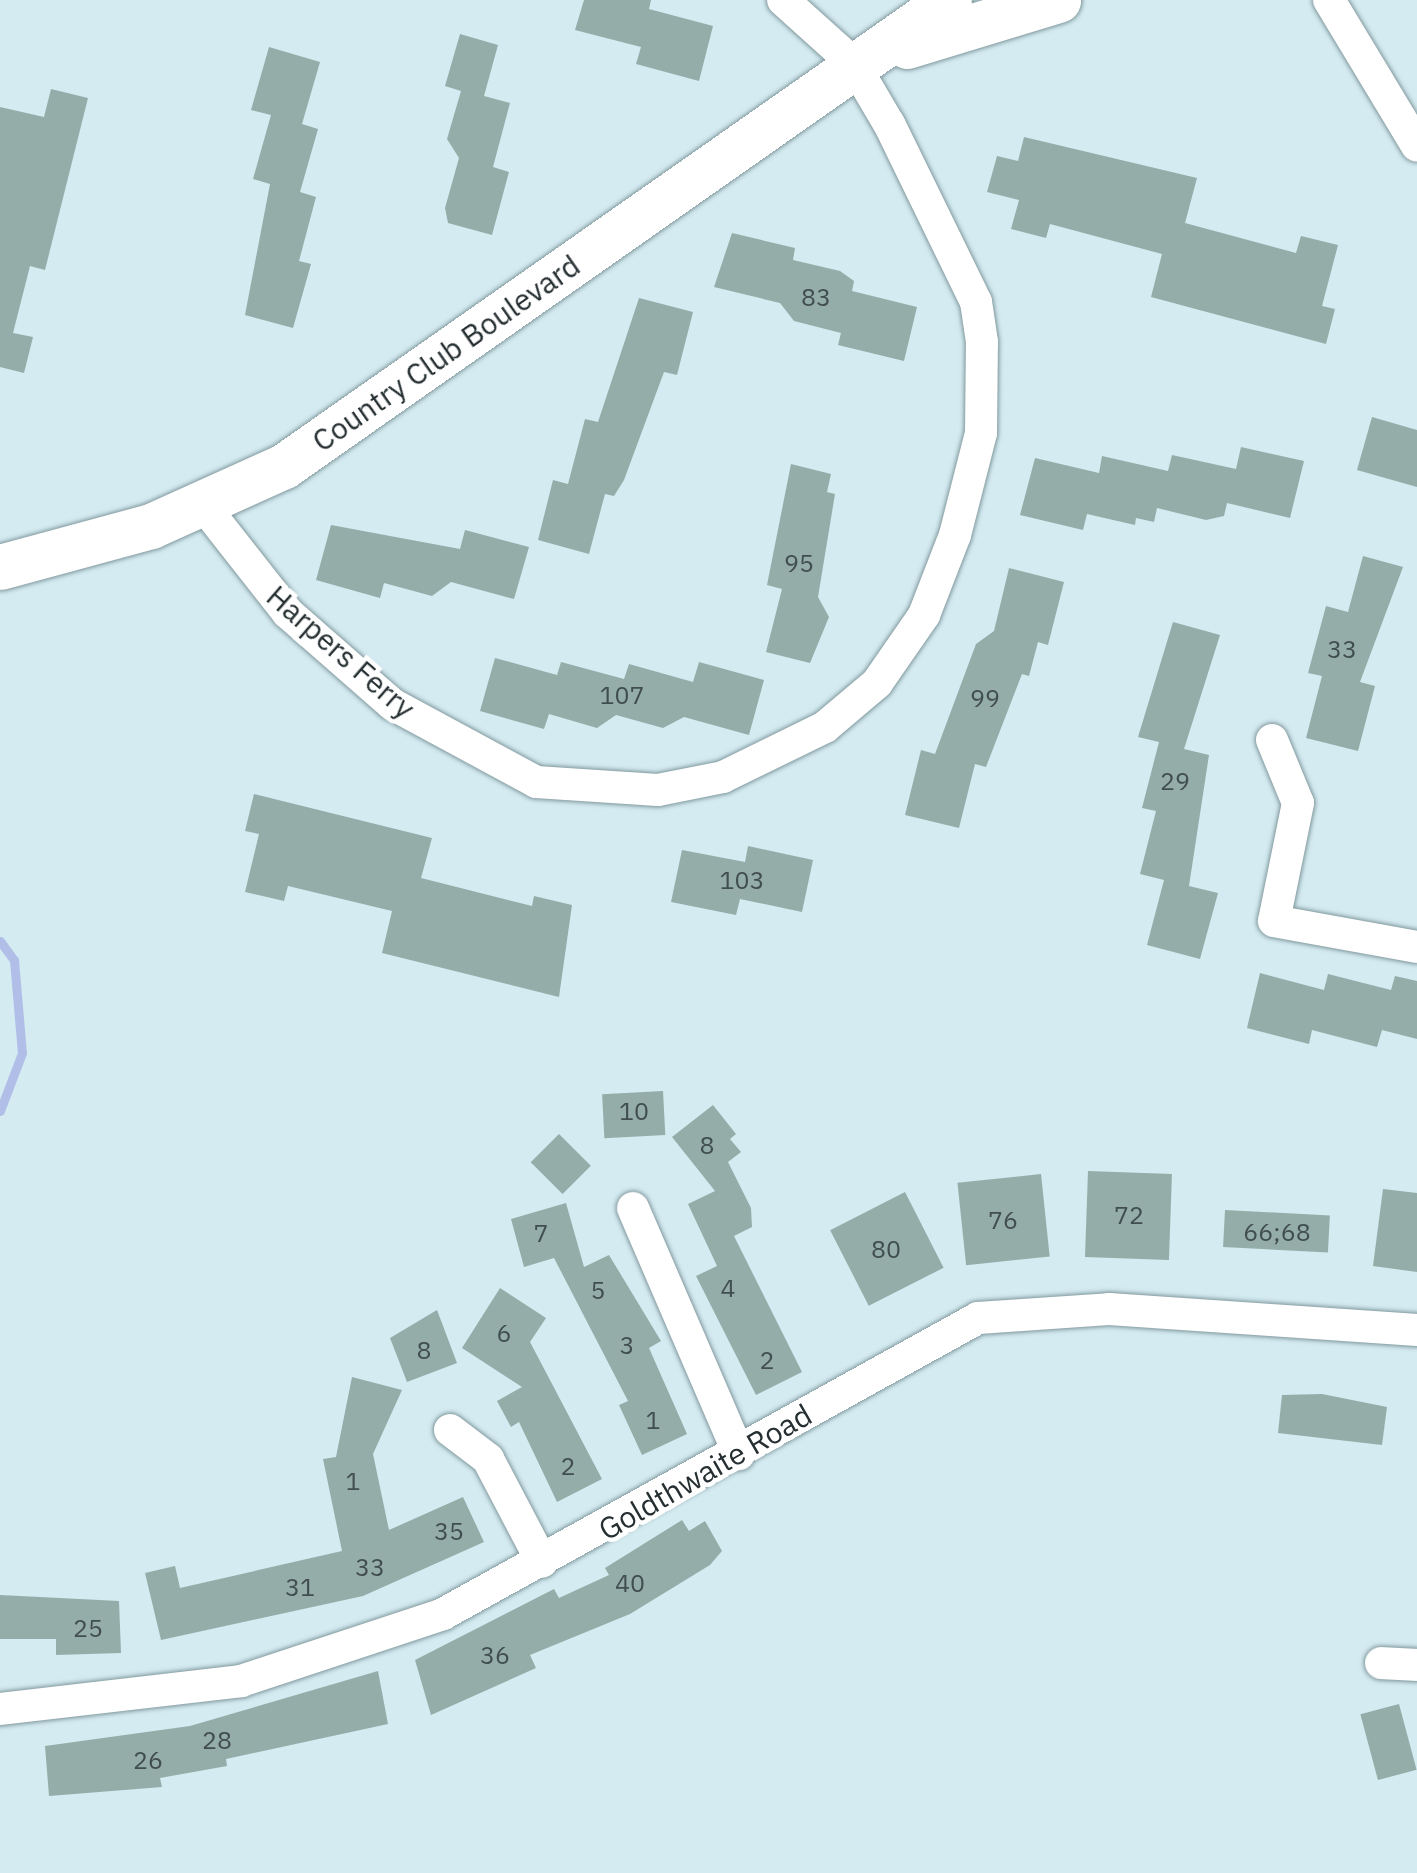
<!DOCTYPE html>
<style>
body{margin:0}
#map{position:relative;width:1417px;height:1873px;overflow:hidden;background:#d3ebf1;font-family:"IBM Plex Sans",sans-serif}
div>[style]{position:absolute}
.stream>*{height:9px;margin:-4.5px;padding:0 4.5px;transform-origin:4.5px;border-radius:4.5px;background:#b1bfe8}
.building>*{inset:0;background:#95ada9;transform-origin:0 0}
.roads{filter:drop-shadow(0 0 2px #82999e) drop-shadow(0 0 2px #82999e)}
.street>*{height:32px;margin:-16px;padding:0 16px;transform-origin:16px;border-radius:16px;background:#fff}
.secondary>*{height:45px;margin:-22.5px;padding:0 22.5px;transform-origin:22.5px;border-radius:22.5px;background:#fff}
span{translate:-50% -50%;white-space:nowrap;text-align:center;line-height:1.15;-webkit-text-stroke:9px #fff;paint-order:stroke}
.number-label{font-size:25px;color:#414e4f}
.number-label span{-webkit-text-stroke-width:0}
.street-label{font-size:30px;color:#252e31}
</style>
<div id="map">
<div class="stream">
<i style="left:0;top:941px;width:24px;rotate:54deg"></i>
<i style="left:14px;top:960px;width:93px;rotate:85.1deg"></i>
<i style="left:22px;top:1053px;width:62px;rotate:110.8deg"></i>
</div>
<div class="building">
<i style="clip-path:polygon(584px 0,651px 0,649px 9px,713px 26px,699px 81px,636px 64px,641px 47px,575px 30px)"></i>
<i style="clip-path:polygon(460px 34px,498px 45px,484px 96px,510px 103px,493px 167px,509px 172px,492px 235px,448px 223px,445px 208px,459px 158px,447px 139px,461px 91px,445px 86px)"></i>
<i style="clip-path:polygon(269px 47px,320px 62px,302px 124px,318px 129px,300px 192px,316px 197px,299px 261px,311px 264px,293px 328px,245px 315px,270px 184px,253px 179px,271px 115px,251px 110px)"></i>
<i style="clip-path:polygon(51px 89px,88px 98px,45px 270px,30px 266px,13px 333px,33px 337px,24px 373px,0 367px,0 107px,44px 117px)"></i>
<i style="clip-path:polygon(1024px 137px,1197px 178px,1185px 223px,1296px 253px,1301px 236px,1338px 245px,1322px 306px,1335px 309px,1326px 344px,1151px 297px,1162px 254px,1050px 224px,1046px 238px,1011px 229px,1019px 200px,987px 192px,997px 156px,1018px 161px)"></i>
<i style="clip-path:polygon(732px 233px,795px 248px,793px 260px,840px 271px,854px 281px,852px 291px,917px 307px,904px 361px,838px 345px,841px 333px,794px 321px,780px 303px,714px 287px)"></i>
<i style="clip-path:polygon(639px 298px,693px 312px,677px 375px,664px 372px,624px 480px,614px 496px,605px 494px,589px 554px,538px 540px,553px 480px,568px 484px,585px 419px,598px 422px)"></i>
<i style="clip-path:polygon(1372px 417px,1417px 430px,1417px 487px,1357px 470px)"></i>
<i style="clip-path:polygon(1241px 447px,1304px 461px,1290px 518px,1227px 503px,1224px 516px,1206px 520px,1157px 508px,1154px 522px,1136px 518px,1135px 525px,1087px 514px,1083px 530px,1020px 515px,1035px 458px,1099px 473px,1102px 456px,1168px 471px,1172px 455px,1236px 469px)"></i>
<i style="clip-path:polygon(791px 464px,831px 474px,827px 492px,835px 494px,818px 597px,829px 617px,810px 663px,766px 652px,782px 589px,767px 585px)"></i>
<i style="clip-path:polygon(331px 525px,460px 549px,465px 530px,529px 547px,514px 599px,451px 582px,432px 596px,384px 583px,380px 598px,316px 580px)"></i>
<i style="clip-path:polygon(1363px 556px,1403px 567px,1360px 682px,1375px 686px,1358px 751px,1306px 738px,1322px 676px,1308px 673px,1326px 606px,1348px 612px)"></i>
<i style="clip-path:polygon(1009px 568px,1064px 582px,1048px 645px,1038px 642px,1029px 676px,1022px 674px,986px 767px,975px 764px,959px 828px,905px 815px,921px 750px,935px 754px,976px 644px,994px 631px)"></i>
<i style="clip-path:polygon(1173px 622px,1220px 635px,1184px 749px,1209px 755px,1189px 886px,1218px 893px,1200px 959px,1147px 945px,1164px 880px,1140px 874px,1156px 811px,1142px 808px,1159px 742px,1138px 737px)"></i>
<i style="clip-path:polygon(495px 658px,557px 675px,561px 662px,624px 679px,629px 664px,693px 682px,699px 662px,764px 680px,749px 735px,684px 717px,663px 728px,616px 715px,597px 728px,549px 714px,544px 729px,480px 711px)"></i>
<i style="clip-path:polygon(254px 794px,432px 838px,421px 878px,532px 906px,534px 896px,572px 905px,559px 997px,382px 953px,392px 911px,288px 886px,284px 901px,245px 892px,259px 834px,245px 831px)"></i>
<i style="clip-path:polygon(748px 846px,813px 860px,802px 912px,740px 899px,736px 915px,671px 902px,682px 850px,745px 862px)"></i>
<i style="clip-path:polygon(1260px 973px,1324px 990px,1328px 974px,1391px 990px,1395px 976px,1417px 981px,1417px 1039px,1382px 1030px,1377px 1047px,1312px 1030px,1309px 1044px,1247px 1028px)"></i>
<i style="left:663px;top:1091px;width:44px;height:61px;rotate:87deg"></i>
<i style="clip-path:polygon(713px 1105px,736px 1134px,730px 1139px,741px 1152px,728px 1162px,751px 1208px,752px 1227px,734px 1236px,802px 1372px,756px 1395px,696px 1276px,717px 1266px,688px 1204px,715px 1191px,672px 1137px)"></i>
<i style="left:559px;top:1134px;width:45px;height:40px;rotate:45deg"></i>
<i style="left:1088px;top:1171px;width:84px;height:86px;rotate:2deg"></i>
<i style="left:1041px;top:1174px;width:83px;height:84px;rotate:84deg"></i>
<i style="clip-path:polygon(1383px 1189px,1417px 1193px,1417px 1272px,1373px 1266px)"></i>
<i style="left:905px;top:1192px;width:85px;height:84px;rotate:63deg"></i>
<i style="clip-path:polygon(566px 1203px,584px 1267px,609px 1255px,661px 1341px,649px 1348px,687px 1434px,642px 1455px,619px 1405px,628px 1401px,554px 1258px,524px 1267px,511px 1219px)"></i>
<i style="left:1225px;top:1210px;width:105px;height:37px;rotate:3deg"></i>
<i style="clip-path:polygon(500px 1288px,546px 1318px,530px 1342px,602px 1479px,557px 1502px,519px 1422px,511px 1427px,497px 1401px,522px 1387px,462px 1348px)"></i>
<i style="clip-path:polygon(437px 1310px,457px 1363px,407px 1382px,390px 1338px)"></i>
<i style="clip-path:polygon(352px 1377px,402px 1390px,373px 1454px,389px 1530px,463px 1497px,484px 1542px,363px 1596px,161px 1640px,145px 1573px,175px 1566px,180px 1588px,342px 1551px,323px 1459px,336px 1457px)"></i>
<i style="clip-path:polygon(1322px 1394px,1387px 1407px,1382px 1445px,1278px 1433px,1282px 1395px)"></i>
<i style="clip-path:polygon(682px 1520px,689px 1531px,705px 1521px,722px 1551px,710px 1565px,630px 1614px,530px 1655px,536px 1668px,431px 1715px,415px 1660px,554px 1589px,559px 1598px,609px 1575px,605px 1568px)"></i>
<i style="clip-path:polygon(0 1595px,119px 1601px,121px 1653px,56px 1655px,56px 1639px,0 1639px)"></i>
<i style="clip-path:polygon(378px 1671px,388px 1724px,226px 1759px,227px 1766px,160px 1778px,162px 1787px,49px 1796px,45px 1746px,190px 1726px)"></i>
<i style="left:1399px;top:1704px;width:68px;height:40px;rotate:75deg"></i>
</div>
<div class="roads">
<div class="street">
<i style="left:1329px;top:0;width:170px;rotate:58.9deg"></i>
<i style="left:203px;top:505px;width:137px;rotate:51.8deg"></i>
<i style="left:288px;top:613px;width:138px;rotate:41.2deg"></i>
<i style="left:392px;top:704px;width:164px;rotate:28.4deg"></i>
<i style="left:536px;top:782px;width:122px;rotate:3.8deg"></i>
<i style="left:658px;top:790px;width:66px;rotate:-11.3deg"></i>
<i style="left:723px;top:777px;width:114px;rotate:-26.1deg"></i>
<i style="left:825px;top:727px;width:68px;rotate:-40.2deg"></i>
<i style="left:877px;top:683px;width:83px;rotate:-55.3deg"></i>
<i style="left:924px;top:615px;width:86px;rotate:-68.8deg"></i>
<i style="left:955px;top:535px;width:105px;rotate:-75.7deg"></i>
<i style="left:981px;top:433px;width:91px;rotate:-89.4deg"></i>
<i style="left:982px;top:342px;width:40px;rotate:-98.5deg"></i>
<i style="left:976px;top:302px;width:198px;rotate:-116deg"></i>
<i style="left:889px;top:124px;width:71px;rotate:-120.5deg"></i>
<i style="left:853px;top:63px;width:94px;rotate:-138deg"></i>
<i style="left:1272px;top:740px;width:68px;rotate:67.6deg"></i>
<i style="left:1298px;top:803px;width:120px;rotate:101.5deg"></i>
<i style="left:1274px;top:921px;width:145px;rotate:10.3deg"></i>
<i style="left:633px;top:1208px;width:268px;rotate:66.7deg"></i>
<i style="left:450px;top:1430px;width:48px;rotate:37.3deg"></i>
<i style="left:488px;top:1459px;width:116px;rotate:62.3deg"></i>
<i style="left:1381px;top:1663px;width:36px;rotate:3deg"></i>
<i style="left:0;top:1709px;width:243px;rotate:-6.6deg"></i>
<i style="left:241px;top:1681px;width:213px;rotate:-18.3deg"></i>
<i style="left:443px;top:1614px;width:611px;rotate:-28.95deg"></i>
<i style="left:978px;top:1318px;width:131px;rotate:-3.9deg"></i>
<i style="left:1109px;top:1309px;width:309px;rotate:3.9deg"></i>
</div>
<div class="secondary">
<i style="left:907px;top:46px;width:158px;rotate:-16.9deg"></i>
<i style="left:0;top:567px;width:156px;rotate:-15.2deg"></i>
<i style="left:151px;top:526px;width:146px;rotate:-24.3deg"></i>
<i style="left:284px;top:466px;width:812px;rotate:-35.02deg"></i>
</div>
</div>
<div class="number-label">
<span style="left:816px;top:297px">83</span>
<span style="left:799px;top:563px">95</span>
<span style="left:1342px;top:649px">33</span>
<span style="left:622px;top:695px">107</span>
<span style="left:985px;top:698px">99</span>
<span style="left:1175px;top:781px">29</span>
<span style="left:742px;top:880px">103</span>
<span style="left:634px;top:1111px">10</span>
<span style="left:707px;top:1145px">8</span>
<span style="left:1129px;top:1215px">72</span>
<span style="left:1003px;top:1220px">76</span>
<span style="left:1277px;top:1232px">66;68</span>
<span style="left:541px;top:1233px">7</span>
<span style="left:886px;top:1249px">80</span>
<span style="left:728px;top:1288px">4</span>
<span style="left:598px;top:1290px">5</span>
<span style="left:504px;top:1333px">6</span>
<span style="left:627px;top:1345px">3</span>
<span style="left:424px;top:1350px">8</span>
<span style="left:767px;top:1360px">2</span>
<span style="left:653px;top:1420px">1</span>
<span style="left:568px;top:1466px">2</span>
<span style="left:353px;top:1481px">1</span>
<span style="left:449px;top:1531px">35</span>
<span style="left:370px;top:1567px">33</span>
<span style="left:630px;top:1583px">40</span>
<span style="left:300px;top:1587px">31</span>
<span style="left:88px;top:1628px">25</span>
<span style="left:495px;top:1655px">36</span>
<span style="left:217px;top:1740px">28</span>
<span style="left:148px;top:1760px">26</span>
</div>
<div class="street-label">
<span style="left:446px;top:353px;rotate:-35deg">Country Club Boulevard</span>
<span style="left:341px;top:652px;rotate:41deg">Harpers Ferry</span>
<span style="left:705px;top:1472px;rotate:-30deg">Goldthwaite Road</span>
</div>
</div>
